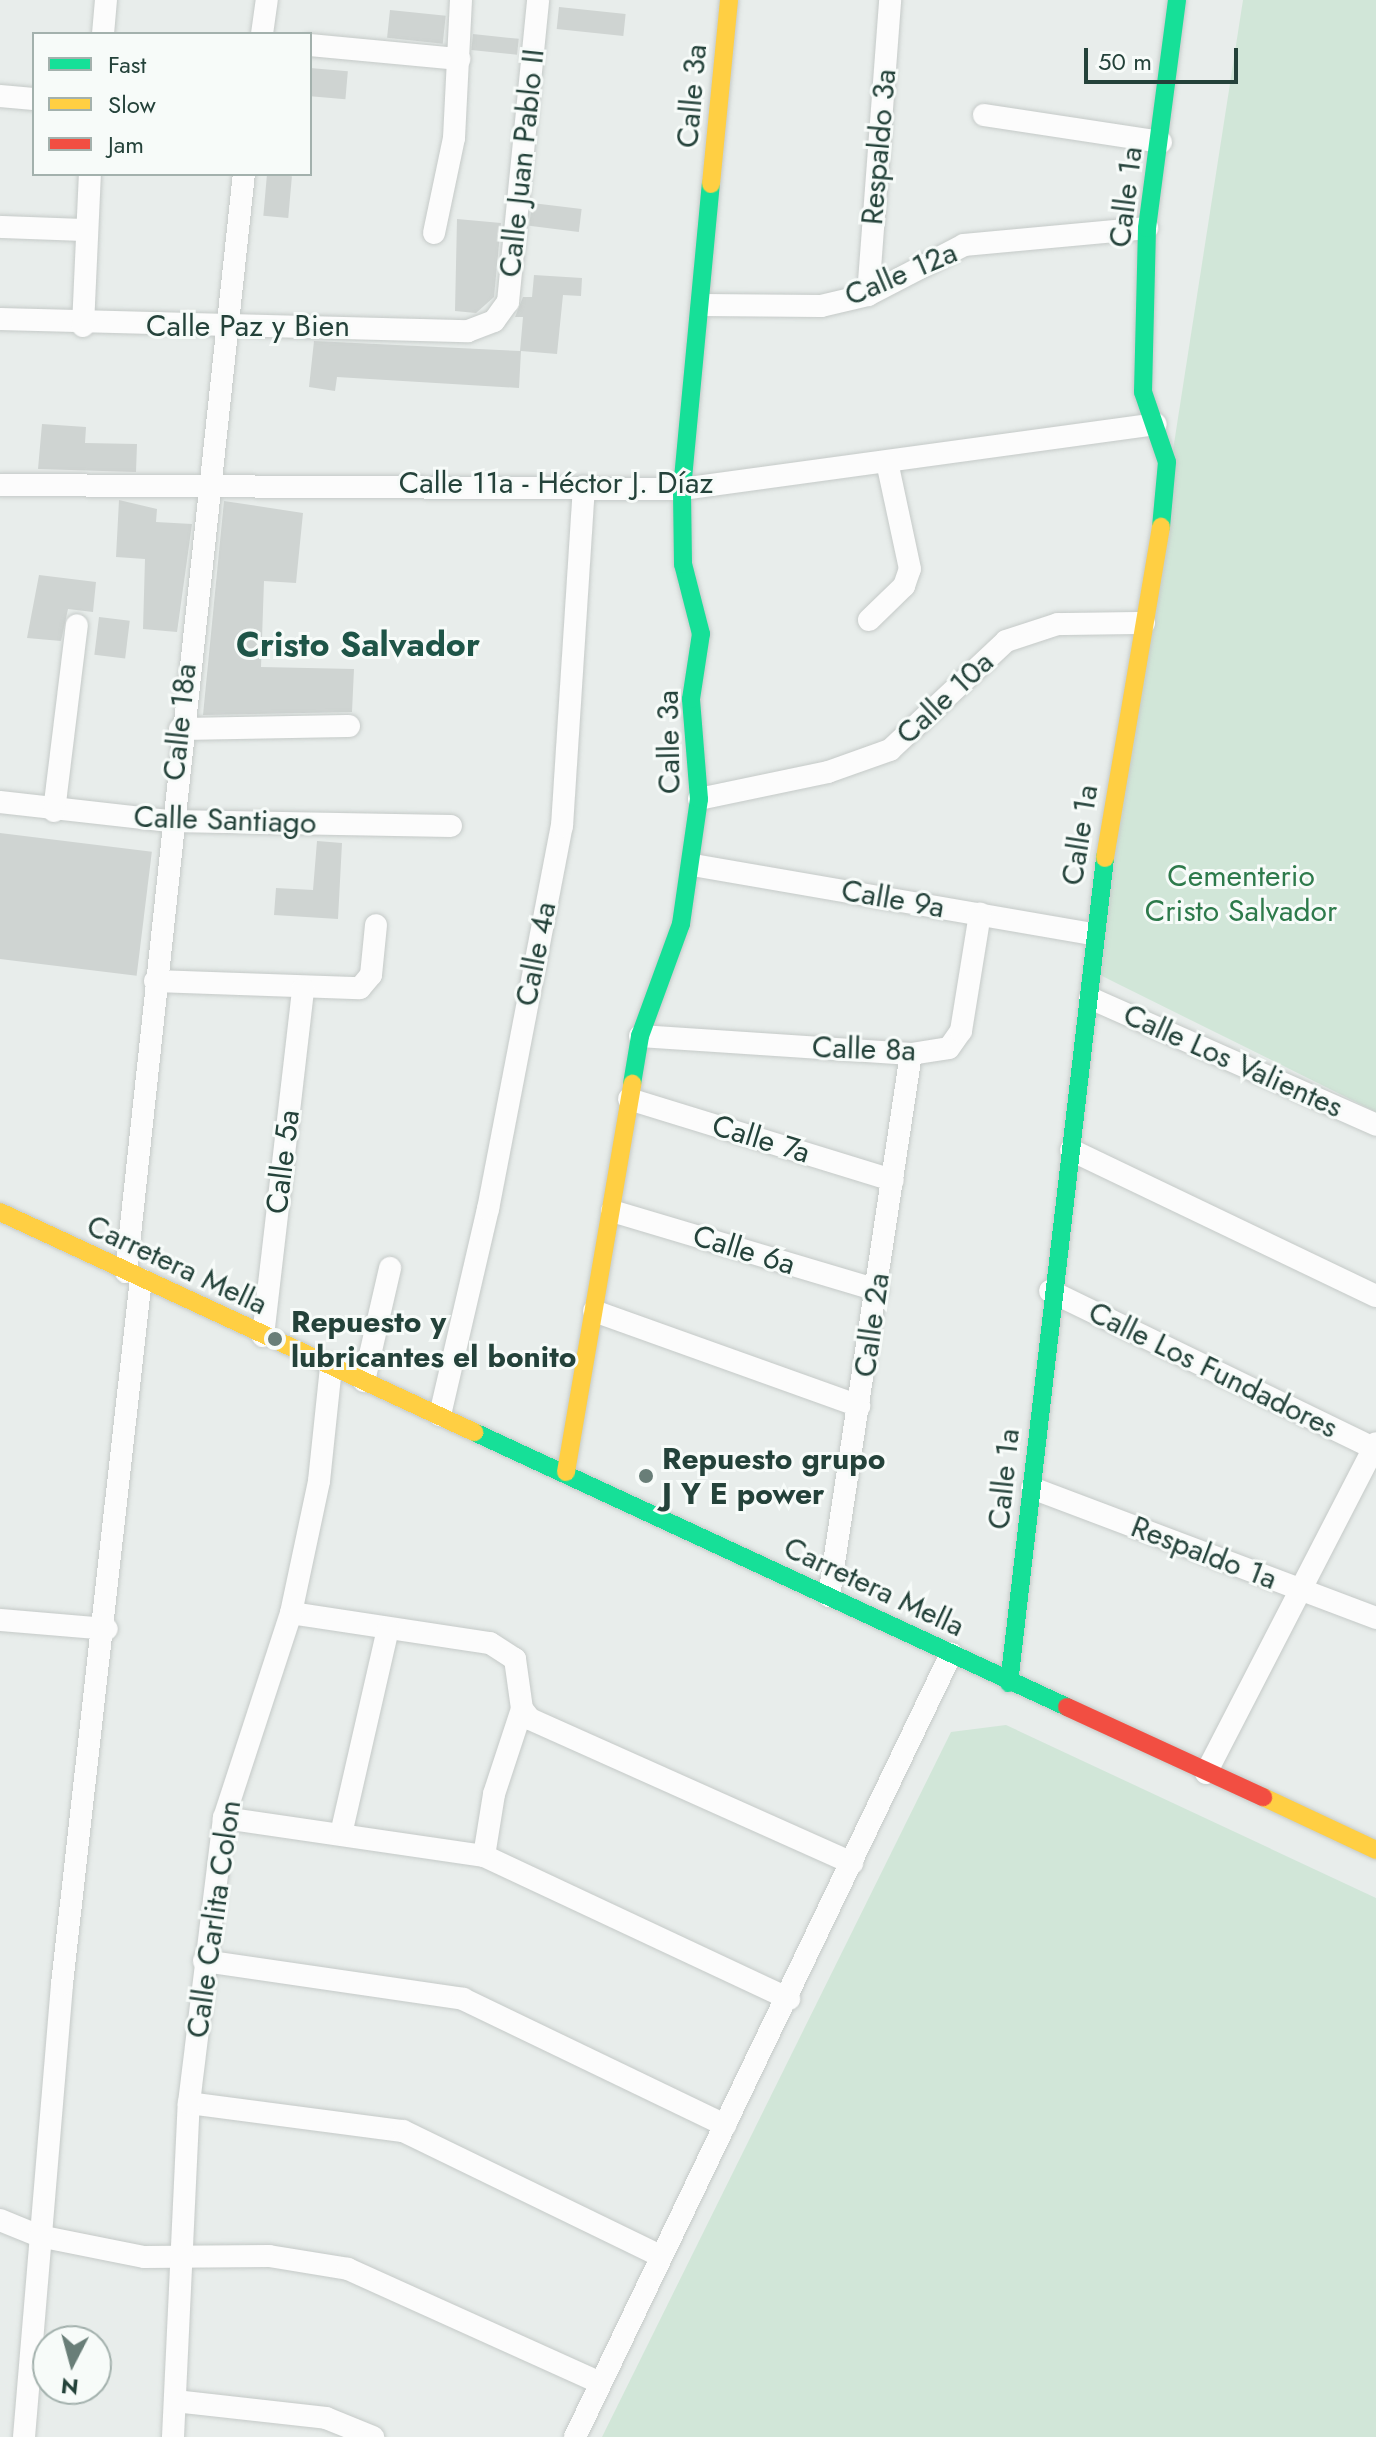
<!DOCTYPE html>
<meta charset="utf-8">
<style>
body{margin:0}
#map{position:relative;width:1376px;height:2437px;overflow:hidden;background:#e8edeb;font-family:Jost,sans-serif}
div>[style]{position:absolute}
.green>*{inset:0;background:#d1e6d8}
.building>*{inset:0;background:#cfd4d2;transform-origin:0 0}
.roads{filter:drop-shadow(0 0 2px #c5cac8) drop-shadow(0 0 2px #c5cac8)}
.street>*{height:22px;margin:-11px;padding:0 11px;transform-origin:11px;border-radius:11px;background:#fcfcfc}
.fast>*{height:18px;margin:-9px;padding:0 9px;transform-origin:9px;border-radius:9px;background:#16e098}
.slow>*{height:18px;margin:-9px;padding:0 9px;transform-origin:9px;border-radius:9px;background:#ffcf43}
.jam>*{height:18px;margin:-9px;padding:0 9px;transform-origin:9px;border-radius:9px;background:#f24e42}
.dots>*{width:22px;height:22px;translate:-50% -50%;box-sizing:border-box;border:4px solid #f7fbf9;border-radius:50%}
span{translate:-50% -50%;white-space:nowrap;text-align:center;line-height:1.15;-webkit-text-stroke:6px #f7fbf9;paint-order:stroke}
.street-label{font-size:30px;color:#24423a}
.park-label{font-size:30px;color:#2d7a4b}
.poi-label{font-size:30px;color:#24423a;font-weight:700}
.left{translate:0 -50%;text-align:left}
.quarter-label{font-size:34px;color:#1f5548;font-weight:700}
.legend{position:absolute;left:32px;top:32px;width:280px;height:144px;box-sizing:border-box;background:#f7fbf9;border:2px solid #a3b1ad;margin:0;padding:10px 14px;list-style:none;font-size:24px;color:#24423a}
.legend li{display:flex;align-items:center;gap:16px;height:40px}
.legend b{width:40px;border:2px solid #a3b1ad}
.north{position:absolute;left:32px;top:2325px;width:80px;height:80px;box-sizing:border-box;background:#f7fbf9;border:2px solid #a3b1ad;border-radius:50%;rotate:186deg;font-size:22px;font-weight:700;line-height:32px;text-align:center;color:#24423a}
.north::after{content:'';display:block;margin:auto;width:28px;height:36px;background:#697e78;clip-path:polygon(50% 0,100% 100%,50% 72%,0 100%)}
.scale{position:absolute;left:1084px;top:48px;width:154px;height:36px;box-sizing:border-box;border:4px solid #24423a;border-top:0;padding-left:10px;font-size:24px;line-height:28px;white-space:nowrap;color:#24423a;-webkit-text-stroke:6px #f7fbf9;paint-order:stroke}
</style>
<div id="map">
<div class="green">
<i style="clip-path:polygon(1243px 0,1376px 0,1376px 1112px,1092px 971px)"></i>
<i style="clip-path:polygon(1006px 1725px,1376px 1898px,1376px 2437px,602px 2437px,951px 1732px)"></i>
</div>
<div class="building">
<i style="left:559px;top:7px;width:67px;height:22px;rotate:6deg"></i>
<i style="left:390px;top:10px;width:56px;height:28px;rotate:6deg"></i>
<i style="left:473px;top:34px;width:46px;height:16px;rotate:6deg"></i>
<i style="left:310px;top:68px;width:38px;height:28px;rotate:5deg"></i>
<i style="left:267px;top:174px;width:25px;height:42px;rotate:5deg"></i>
<i style="left:532px;top:203px;width:50px;height:23px;rotate:7deg"></i>
<i style="clip-path:polygon(457px 219px,501px 223px,494px 297px,476px 313px,455px 311px)"></i>
<i style="clip-path:polygon(534px 275px,582px 278px,581px 296px,563px 295px,557px 354px,521px 351px,519px 388px,337px 377px,335px 391px,309px 387px,314px 341px,520px 351px,523px 317px,515px 317px,523px 297px,532px 297px)"></i>
<i style="clip-path:polygon(42px 424px,86px 427px,85px 443px,137px 444px,136px 472px,38px 469px)"></i>
<i style="clip-path:polygon(119px 500px,157px 509px,156px 522px,192px 524px,177px 632px,143px 629px,145px 559px,116px 557px)"></i>
<i style="clip-path:polygon(224px 501px,303px 513px,296px 583px,264px 581px,261px 667px,354px 669px,352px 712px,203px 715px)"></i>
<i style="clip-path:polygon(39px 575px,96px 582px,93px 612px,68px 609px,61px 641px,27px 638px)"></i>
<i style="left:99px;top:617px;width:31px;height:38px;rotate:7deg"></i>
<i style="left:0;top:833px;width:153px;height:125px;rotate:7deg"></i>
<i style="clip-path:polygon(317px 841px,342px 843px,338px 919px,274px 915px,276px 888px,313px 890px)"></i>
</div>
<div class="roads">
<div class="street">
<i style="left:103px;top:34px;width:34px;rotate:-85deg"></i>
<i style="left:262px;top:34px;width:34px;rotate:-82deg"></i>
<i style="left:310px;top:45px;width:150px;rotate:5.4deg"></i>
<i style="left:0;top:96px;width:34px;rotate:5deg"></i>
<i style="left:984px;top:115px;width:179px;rotate:8.7deg"></i>
<i style="left:0;top:227px;width:86px;rotate:2deg"></i>
<i style="left:434px;top:233px;width:97px;rotate:-78.1deg"></i>
<i style="left:454px;top:138px;width:138px;rotate:-87.1deg"></i>
<i style="left:868px;top:295px;width:296px;rotate:-85.7deg"></i>
<i style="left:702px;top:305px;width:119px;rotate:0.5deg"></i>
<i style="left:821px;top:306px;width:48px;rotate:-13.2deg"></i>
<i style="left:868px;top:295px;width:108px;rotate:-27.5deg"></i>
<i style="left:964px;top:245px;width:184px;rotate:-5.3deg"></i>
<i style="left:0;top:319px;width:468px;rotate:1.5deg"></i>
<i style="left:468px;top:331px;width:28px;rotate:-21deg"></i>
<i style="left:494px;top:321px;width:24px;rotate:-54deg"></i>
<i style="left:508px;top:302px;width:303px;rotate:-84.3deg"></i>
<i style="left:83px;top:326px;width:152px;rotate:-87.4deg"></i>
<i style="left:0;top:485px;width:682px;rotate:0.34deg"></i>
<i style="left:682px;top:489px;width:478px;rotate:-7.8deg"></i>
<i style="left:869px;top:620px;width:49px;rotate:-44.2deg"></i>
<i style="left:904px;top:586px;width:18px;rotate:-71deg"></i>
<i style="left:910px;top:569px;width:105px;rotate:-102.1deg"></i>
<i style="left:180px;top:729px;width:169px;rotate:-1deg"></i>
<i style="left:699px;top:799px;width:132px;rotate:-11.8deg"></i>
<i style="left:828px;top:772px;width:66px;rotate:-19.5deg"></i>
<i style="left:890px;top:750px;width:159px;rotate:-43.2deg"></i>
<i style="left:1006px;top:641px;width:55px;rotate:-18.1deg"></i>
<i style="left:1058px;top:624px;width:86px;rotate:-0.7deg"></i>
<i style="left:0;top:802px;width:171px;rotate:6.4deg"></i>
<i style="left:170px;top:821px;width:281px;rotate:1deg"></i>
<i style="left:54px;top:811px;width:187px;rotate:-83deg"></i>
<i style="left:693px;top:865px;width:405px;rotate:9.8deg"></i>
<i style="left:155px;top:981px;width:205px;rotate:2deg"></i>
<i style="left:360px;top:988px;width:17px;rotate:-50deg"></i>
<i style="left:371px;top:975px;width:50px;rotate:-84.3deg"></i>
<i style="left:1090px;top:998px;width:313px;rotate:23.9deg"></i>
<i style="left:640px;top:1036px;width:272px;rotate:3.8deg"></i>
<i style="left:911px;top:1054px;width:38px;rotate:-9deg"></i>
<i style="left:949px;top:1048px;width:21px;rotate:-55deg"></i>
<i style="left:961px;top:1031px;width:119px;rotate:-80.8deg"></i>
<i style="left:629px;top:1099px;width:276px;rotate:17.1deg"></i>
<i style="left:1071px;top:1150px;width:338px;rotate:25.6deg"></i>
<i style="left:612px;top:1211px;width:277px;rotate:16.6deg"></i>
<i style="left:126px;top:1272px;width:1104px;rotate:-83.87deg"></i>
<i style="left:1050px;top:1291px;width:362px;rotate:25.9deg"></i>
<i style="left:594px;top:1311px;width:282px;rotate:19.7deg"></i>
<i style="left:263px;top:1336px;width:350px;rotate:-83.4deg"></i>
<i style="left:364px;top:1381px;width:116px;rotate:-77deg"></i>
<i style="left:440px;top:1415px;width:212px;rotate:-76.9deg"></i>
<i style="left:488px;top:1209px;width:390px;rotate:-79.1deg"></i>
<i style="left:562px;top:826px;width:340px;rotate:-86.3deg"></i>
<i style="left:1032px;top:1488px;width:368px;rotate:20.7deg"></i>
<i style="left:829px;top:1596px;width:548px;rotate:-81.4deg"></i>
<i style="left:291px;top:1613px;width:201px;rotate:8.6deg"></i>
<i style="left:490px;top:1643px;width:30px;rotate:33deg"></i>
<i style="left:515px;top:1659px;width:50px;rotate:82deg"></i>
<i style="left:522px;top:1709px;width:13px;rotate:51deg"></i>
<i style="left:530px;top:1719px;width:353px;rotate:24.1deg"></i>
<i style="left:0;top:1620px;width:107px;rotate:4.8deg"></i>
<i style="left:1206px;top:1773px;width:371px;rotate:-62.7deg"></i>
<i style="left:224px;top:1818px;width:263px;rotate:8.3deg"></i>
<i style="left:484px;top:1856px;width:337px;rotate:25.1deg"></i>
<i style="left:341px;top:1834px;width:211px;rotate:-77.1deg"></i>
<i style="left:484px;top:1856px;width:63px;rotate:-80.8deg"></i>
<i style="left:494px;top:1794px;width:89px;rotate:-71.8deg"></i>
<i style="left:204px;top:1961px;width:262px;rotate:8.3deg"></i>
<i style="left:463px;top:1999px;width:291px;rotate:25.7deg"></i>
<i style="left:189px;top:2103px;width:216px;rotate:7.5deg"></i>
<i style="left:403px;top:2131px;width:284px;rotate:25.9deg"></i>
<i style="left:0;top:2220px;width:42px;rotate:22.3deg"></i>
<i style="left:39px;top:2236px;width:107px;rotate:11.3deg"></i>
<i style="left:144px;top:2257px;width:125px;rotate:-0.5deg"></i>
<i style="left:269px;top:2256px;width:80px;rotate:9.3deg"></i>
<i style="left:348px;top:2269px;width:277px;rotate:24.3deg"></i>
<i style="left:175px;top:2401px;width:152px;rotate:6.4deg"></i>
<i style="left:326px;top:2418px;width:51px;rotate:22deg"></i>
<i style="left:24px;top:2437px;width:455px;rotate:-85.2deg"></i>
<i style="left:62px;top:1984px;width:709px;rotate:-83.61deg"></i>
<i style="left:173px;top:2437px;width:334px;rotate:-87.3deg"></i>
<i style="left:189px;top:2103px;width:287px;rotate:-83deg"></i>
<i style="left:224px;top:1818px;width:216px;rotate:-71.9deg"></i>
<i style="left:291px;top:1613px;width:135px;rotate:-78deg"></i>
<i style="left:319px;top:1481px;width:116px;rotate:-84deg"></i>
<i style="left:575px;top:2437px;width:869px;rotate:-64.35deg"></i>
</div>
<div class="fast">
<i style="left:1161px;top:527px;width:65px;rotate:-84.7deg"></i>
<i style="left:1167px;top:462px;width:74px;rotate:-108.9deg"></i>
<i style="left:1143px;top:392px;width:164px;rotate:-88.6deg"></i>
<i style="left:1147px;top:228px;width:230px;rotate:-82.5deg"></i>
<i style="left:632px;top:1084px;width:49px;rotate:-80.5deg"></i>
<i style="left:640px;top:1036px;width:119px;rotate:-69.9deg"></i>
<i style="left:681px;top:924px;width:126px;rotate:-81.8deg"></i>
<i style="left:699px;top:799px;width:100px;rotate:-94.6deg"></i>
<i style="left:691px;top:699px;width:66px;rotate:-81.3deg"></i>
<i style="left:701px;top:634px;width:72px;rotate:-104.4deg"></i>
<i style="left:683px;top:564px;width:75px;rotate:-90.8deg"></i>
<i style="left:682px;top:489px;width:306px;rotate:-84.6deg"></i>
<i style="left:474px;top:1432px;width:654px;rotate:24.88deg"></i>
<i style="left:1009px;top:1683px;width:831px;rotate:-83.36deg"></i>
</div>
<div class="slow">
<i style="left:711px;top:184px;width:185px;rotate:-84.4deg"></i>
<i style="left:1105px;top:858px;width:336px;rotate:-80.4deg"></i>
<i style="left:0;top:1212px;width:523px;rotate:24.9deg"></i>
<i style="left:566px;top:1472px;width:394px;rotate:-80.3deg"></i>
<i style="left:1263px;top:1797px;width:125px;rotate:25.1deg"></i>
</div>
<div class="jam">
<i style="left:1067px;top:1707px;width:216px;rotate:24.7deg"></i>
</div>
</div>
<div class="dots">
<i style="left:275px;top:1339px;background:#697e78"></i>
<i style="left:646px;top:1476px;background:#697e78"></i>
</div>
<div class="street-label">
<span style="left:692px;top:96px;rotate:-85deg">Calle 3a</span>
<span style="left:879px;top:147px;rotate:-85deg">Respaldo 3a</span>
<span style="left:522px;top:163px;rotate:-84deg">Calle Juan Pablo II</span>
<span style="left:1126px;top:197px;rotate:-83deg">Calle 1a</span>
<span style="left:901px;top:274px;rotate:-23deg">Calle 12a</span>
<span style="left:248px;top:326px">Calle Paz y Bien</span>
<span style="left:556px;top:483px">Calle 11a - Héctor J. Díaz</span>
<span style="left:945px;top:698px;rotate:-43deg">Calle 10a</span>
<span style="left:180px;top:722px;rotate:-84deg">Calle 18a</span>
<span style="left:669px;top:742px;rotate:-91deg">Calle 3a</span>
<span style="left:225px;top:820px;rotate:2deg">Calle Santiago</span>
<span style="left:1080px;top:835px;rotate:-81deg">Calle 1a</span>
<span style="left:893px;top:899px;rotate:10deg">Calle 9a</span>
<span style="left:536px;top:954px;rotate:-79deg">Calle 4a</span>
<span style="left:864px;top:1049px;rotate:2deg">Calle 8a</span>
<span style="left:1233px;top:1061px;rotate:24deg">Calle Los Valientes</span>
<span style="left:761px;top:1139px;rotate:17deg">Calle 7a</span>
<span style="left:283px;top:1162px;rotate:-83deg">Calle 5a</span>
<span style="left:744px;top:1250px;rotate:17deg">Calle 6a</span>
<span style="left:177px;top:1265px;rotate:25deg">Carretera Mella</span>
<span style="left:872px;top:1325px;rotate:-82deg">Calle 2a</span>
<span style="left:1213px;top:1370px;rotate:26deg">Calle Los Fundadores</span>
<span style="left:1004px;top:1479px;rotate:-84deg">Calle 1a</span>
<span style="left:1204px;top:1553px;rotate:21deg">Respaldo 1a</span>
<span style="left:874px;top:1587px;rotate:25deg">Carretera Mella</span>
<span style="left:214px;top:1919px;rotate:-82deg">Calle Carlita Colon</span>
</div>
<div class="park-label">
<span style="left:1241px;top:893px">Cementerio<br>Cristo Salvador</span>
</div>
<div class="poi-label">
<span class="left" style="left:291px;top:1339px">Repuesto y<br>lubricantes el bonito</span>
<span class="left" style="left:662px;top:1476px">Repuesto grupo<br>J Y E power</span>
</div>
<div class="quarter-label">
<span style="left:358px;top:645px">Cristo Salvador</span>
</div>
<ul class="legend">
<li><b style="height:10px;background:#16e098"></b>Fast</li>
<li><b style="height:10px;background:#ffcf43"></b>Slow</li>
<li><b style="height:10px;background:#f24e42"></b>Jam</li>
</ul>
<div class="north">N</div>
<div class="scale">50 m</div>
</div>
